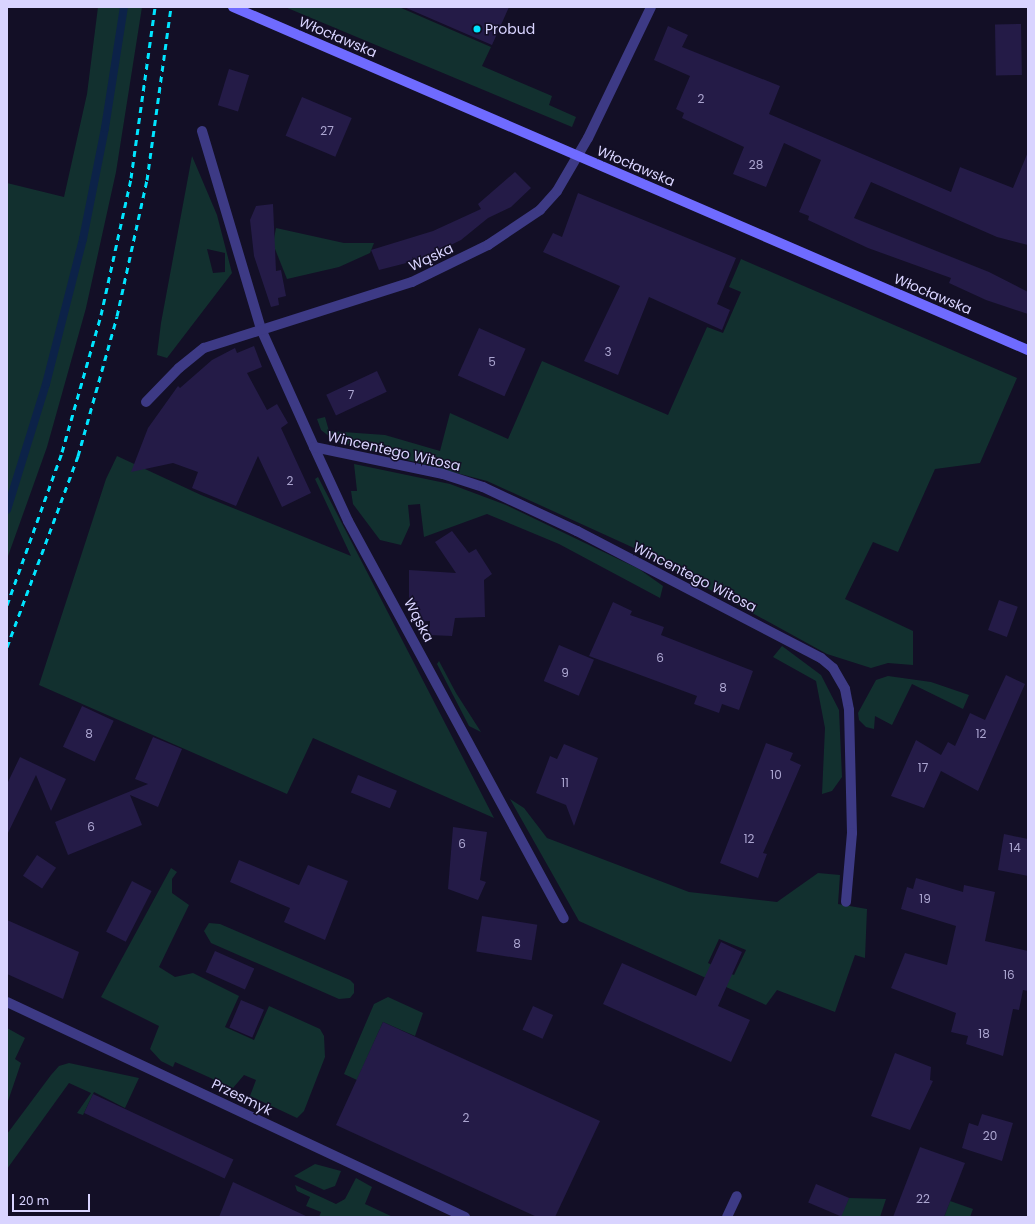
<!DOCTYPE html>
<meta charset="utf-8">
<style>
body{margin:0}
#map{position:relative;width:1035px;height:1224px;overflow:hidden;background:#130f26;font-family:Poppins,sans-serif}
div>[style]{position:absolute}
.green>*{inset:0;background:#12302f}
.stream>*{height:8px;margin:-4px;padding:0 4px;transform-origin:4px;border-radius:4px;background:#0c2248}
.building>*{inset:0;background:#241b47;transform-origin:0 0}
.street>*{height:10px;margin:-5px;padding:0 5px;transform-origin:5px;border-radius:5px;background:#3d3a85}
.secondary>*{height:10px;margin:-5px;padding:0 5px;transform-origin:5px;border-radius:5px;background:#6f6bff}
.rail>*{height:3px;margin-top:-1.5px;transform-origin:0;background:repeating-linear-gradient(90deg,#00e5ff 0 6px,transparent 0 11px)}
.dots>*{width:11px;height:11px;translate:-50% -50%;box-sizing:border-box;border:2px solid #130f26;border-radius:50%}
span{translate:-50% -50%;white-space:nowrap;text-align:center;line-height:1.15;-webkit-text-stroke:3px #130f26;paint-order:stroke}
.number-label{font-size:12px;color:#aca6d1}
.number-label span{-webkit-text-stroke-width:0}
.poi-label{font-size:14px;color:#d9d4ff}
.left{translate:0 -50%;text-align:left}
.street-label{font-size:14px;color:#d9d4ff}
.frame{position:absolute;inset:0;border:8px solid #d9d4ff;pointer-events:none}
.scale{position:absolute;left:12px;top:1194px;width:78px;height:18px;box-sizing:border-box;border:2px solid #d9d4ff;border-top:0;padding-left:5px;font-size:12px;line-height:14px;white-space:nowrap;color:#d9d4ff;-webkit-text-stroke:3px #130f26;paint-order:stroke}
</style>
<div id="map">
<div class="green">
<i style="clip-path:polygon(98px 7px,142px 7px,116px 172px,86px 308px,47px 447px,7px 559px,7px 183px,64px 197px,87px 94px)"></i>
<i style="clip-path:polygon(285px 7px,399px 7px,491px 47px,482px 66px,552px 96px,549px 105px,576px 117px,572px 127px)"></i>
<i style="clip-path:polygon(evenodd,192px 156px,217px 215px,232px 273px,167px 358px,157px 355px,161px 323px,192px 156px,207px 249px,225px 253px,225px 272px,213px 273px,207px 249px)"></i>
<i style="clip-path:polygon(276px 228px,344px 243px,374px 243px,370px 253px,339px 267px,287px 279px,273px 244px)"></i>
<i style="clip-path:polygon(741px 259px,1017px 378px,980px 463px,935px 469px,898px 552px,873px 542px,845px 599px,913px 631px,913px 665px,888px 663px,871px 668px,827px 654px,634px 548px,487px 481px,335px 441px,321px 430px,317px 419px,325px 417px,329px 431px,385px 435px,440px 451px,450px 413px,508px 439px,542px 361px,668px 415px,707px 327px,723px 333px,741px 292px,729px 287px)"></i>
<i style="clip-path:polygon(117px 456px,201px 495px,351px 556px,315px 479px,318px 477px,494px 818px,313px 738px,287px 794px,39px 685px,106px 479px)"></i>
<i style="clip-path:polygon(354px 464px,450px 484px,506px 505px,639px 569px,663px 586px,660px 598px,559px 544px,487px 514px,424px 537px,420px 504px,408px 505px,410px 525px,401px 545px,380px 540px,353px 504px,351px 491px,357px 491px)"></i>
<i style="clip-path:polygon(782px 646px,821px 675px,839px 710px,842px 777px,832px 791px,822px 794px,825px 728px,816px 681px,773px 657px)"></i>
<i style="clip-path:polygon(439px 661px,456px 693px,481px 732px,469px 726px,437px 664px)"></i>
<i style="clip-path:polygon(888px 676px,931px 682px,969px 695px,963px 709px,912px 684px,892px 725px,875px 716px,874px 729px,866px 727px,859px 720px,858px 713px,876px 680px)"></i>
<i style="clip-path:polygon(evenodd,510px 799px,524px 808px,547px 838px,689px 892px,777px 902px,818px 873px,840px 875px,838px 904px,867px 909px,865px 958px,855px 955px,835px 1012px,777px 990px,766px 1005px,579px 921px,510px 799px,719px 939px,746px 950px,734px 975px,708px 963px,719px 939px)"></i>
<i style="clip-path:polygon(171px 868px,177px 872px,172px 879px,172px 893px,189px 905px,159px 967px,175px 977px,193px 973px,239px 996px,225px 1027px,254px 1040px,269px 1006px,320px 1029px,324px 1036px,325px 1057px,304px 1111px,297px 1118px,250px 1096px,256px 1080px,244px 1075px,233px 1088px,175px 1062px,173px 1067px,161px 1061px,150px 1049px,159px 1026px,101px 997px)"></i>
<i style="clip-path:polygon(209px 923px,220px 924px,350px 980px,354px 984px,354px 993px,350px 998px,339px 999px,211px 943px,204px 931px)"></i>
<i style="clip-path:polygon(388px 997px,423px 1013px,415px 1036px,383px 1022px,357px 1080px,344px 1074px,374px 1004px)"></i>
<i style="clip-path:polygon(7px 1028px,25px 1038px,15px 1059px,21px 1063px,7px 1104px)"></i>
<i style="clip-path:polygon(69px 1063px,139px 1078px,125px 1108px,94px 1092px,83px 1115px,77px 1113px,91px 1093px,69px 1083px,7px 1169px,7px 1134px,51px 1075px,59px 1066px)"></i>
<i style="clip-path:polygon(315px 1164px,341px 1171px,335px 1186px,324px 1190px,294px 1176px)"></i>
<i style="clip-path:polygon(356px 1178px,372px 1187px,365px 1204px,393px 1217px,319px 1217px,321px 1212px,306px 1206px,310px 1197px,297px 1191px,295px 1185px,336px 1204px,345px 1199px)"></i>
<i style="clip-path:polygon(849px 1198px,886px 1199px,880px 1217px,840px 1217px)"></i>
<i style="clip-path:polygon(950px 1201px,973px 1209px,970px 1217px,944px 1217px)"></i>
</div>
<div class="stream">
<i style="left:7px;top:510px;width:132px;rotate:-72.8deg"></i>
<i style="left:46px;top:384px;width:150px;rotate:-75.7deg"></i>
<i style="left:83px;top:239px;width:113px;rotate:-78.8deg"></i>
<i style="left:105px;top:128px;width:122px;rotate:-81.1deg"></i>
</div>
<div class="building">
<i style="clip-path:polygon(404px 7px,509px 7px,492px 45px)"></i>
<i style="left:1021px;top:24px;width:51px;height:26px;rotate:89deg"></i>
<i style="clip-path:polygon(668px 26px,688px 35px,682px 47px,780px 86px,769px 114px,951px 192px,960px 167px,1013px 188px,1028px 152px,1028px 245px,997px 237px,871px 182px,854px 218px,989px 272px,1028px 292px,1028px 314px,986px 300px,949px 283px,951px 278px,868px 248px,808px 220px,809px 216px,799px 212px,821px 160px,784px 143px,766px 187px,733px 174px,744px 147px,682px 118px,684px 113px,676px 109px,690px 76px,654px 60px)"></i>
<i style="left:229px;top:69px;width:21px;height:38px;rotate:17deg"></i>
<i style="left:302px;top:97px;width:54px;height:42px;rotate:23deg"></i>
<i style="clip-path:polygon(515px 172px,531px 188px,511px 207px,488px 218px,461px 240px,422px 259px,379px 270px,371px 250px,433px 231px,481px 209px,478px 204px)"></i>
<i style="clip-path:polygon(578px 193px,736px 258px,717px 304px,730px 310px,722px 330px,649px 297px,618px 375px,584px 361px,620px 286px,543px 252px,553px 233px,562px 237px)"></i>
<i style="clip-path:polygon(273px 204px,276px 271px,281px 270px,286px 296px,278px 298px,279px 305px,271px 307px,254px 256px,250px 220px,256px 206px)"></i>
<i style="left:479px;top:328px;width:51px;height:52px;rotate:24deg"></i>
<i style="clip-path:polygon(254px 346px,262px 367px,247px 373px,267px 410px,277px 404px,288px 423px,281px 428px,311px 493px,282px 507px,258px 456px,236px 506px,192px 488px,198px 472px,173px 463px,131px 472px,148px 428px,178px 386px,180px 388px,212px 360px,235px 348px,237px 353px)"></i>
<i style="left:377px;top:371px;width:23px;height:56px;rotate:65deg"></i>
<i style="clip-path:polygon(452px 531px,469px 553px,476px 549px,492px 574px,484px 580px,485px 617px,455px 618px,452px 636px,429px 635px,430px 621px,415px 621px,415px 608px,409px 608px,409px 570px,456px 573px,435px 542px)"></i>
<i style="left:999px;top:600px;width:20px;height:32px;rotate:20deg"></i>
<i style="clip-path:polygon(613px 602px,632px 611px,630px 615px,664px 627px,661px 635px,753px 671px,739px 710px,722px 704px,719px 713px,694px 704px,697px 696px,589px 656px)"></i>
<i style="left:559px;top:645px;width:38px;height:39px;rotate:23deg"></i>
<i style="clip-path:polygon(1006px 675px,1025px 684px,978px 791px,941px 771px,924px 808px,891px 796px,916px 740px,941px 755px,948px 742px,955px 746px,970px 713px,985px 720px)"></i>
<i style="left:82px;top:706px;width:35px;height:45px;rotate:25deg"></i>
<i style="clip-path:polygon(153px 737px,182px 749px,158px 807px,130px 795px,142px 825px,68px 855px,55px 822px,148px 784px,135px 779px)"></i>
<i style="clip-path:polygon(766px 743px,793px 753px,790px 760px,801px 765px,763px 853px,767px 854px,758px 878px,720px 863px)"></i>
<i style="clip-path:polygon(564px 744px,598px 758px,574px 826px,566px 805px,536px 793px,550px 756px,557px 759px)"></i>
<i style="clip-path:polygon(20px 757px,66px 779px,51px 811px,36px 775px,7px 835px,7px 784px)"></i>
<i style="left:358px;top:775px;width:42px;height:19px;rotate:22deg"></i>
<i style="clip-path:polygon(453px 827px,487px 832px,480px 880px,486px 882px,478px 900px,448px 889px)"></i>
<i style="clip-path:polygon(1004px 834px,1028px 839px,1028px 876px,998px 870px)"></i>
<i style="left:37px;top:855px;width:23px;height:25px;rotate:34deg"></i>
<i style="clip-path:polygon(239px 860px,299px 885px,308px 865px,348px 881px,325px 940px,284px 922px,290px 908px,230px 882px)"></i>
<i style="clip-path:polygon(916px 878px,963px 892px,964px 885px,995px 892px,985px 941px,1028px 951px,1028px 991px,1023px 990px,1019px 1010px,1013px 1009px,1003px 1056px,966px 1044px,968px 1036px,951px 1032px,956px 1013px,891px 988px,905px 953px,947px 965px,956px 926px,901px 909px,907px 887px,913px 889px)"></i>
<i style="left:132px;top:881px;width:22px;height:57px;rotate:27deg"></i>
<i style="left:482px;top:916px;width:56px;height:36px;rotate:9deg"></i>
<i style="clip-path:polygon(7px 920px,79px 952px,63px 999px,7px 974px)"></i>
<i style="clip-path:polygon(721px 942px,742px 952px,718px 1006px,750px 1020px,731px 1062px,603px 1004px,622px 963px,696px 996px)"></i>
<i style="left:215px;top:951px;width:43px;height:23px;rotate:24deg"></i>
<i style="left:241px;top:1000px;width:25px;height:30px;rotate:23deg"></i>
<i style="left:533px;top:1006px;width:22px;height:26px;rotate:24deg"></i>
<i style="clip-path:polygon(383px 1022px,600px 1121px,555px 1217px,537px 1217px,336px 1125px)"></i>
<i style="clip-path:polygon(895px 1053px,931px 1067px,930px 1080px,933px 1081px,910px 1130px,871px 1116px)"></i>
<i style="left:93px;top:1094px;width:155px;height:21px;rotate:25deg"></i>
<i style="clip-path:polygon(982px 1114px,1013px 1123px,1002px 1161px,962px 1148px,969px 1123px,978px 1126px)"></i>
<i style="clip-path:polygon(920px 1147px,965px 1163px,944px 1217px,893px 1217px)"></i>
<i style="clip-path:polygon(233px 1182px,308px 1217px,219px 1217px)"></i>
<i style="left:816px;top:1184px;width:36px;height:20px;rotate:23deg"></i>
</div>
<div class="street">
<i style="left:202px;top:131px;width:207px;rotate:73.4deg"></i>
<i style="left:261px;top:329px;width:129px;rotate:65.8deg"></i>
<i style="left:314px;top:447px;width:81px;rotate:65.3deg"></i>
<i style="left:348px;top:521px;width:452px;rotate:61.5deg"></i>
<i style="left:146px;top:402px;width:47px;rotate:-45.9deg"></i>
<i style="left:179px;top:368px;width:32px;rotate:-39deg"></i>
<i style="left:204px;top:348px;width:218px;rotate:-17.6deg"></i>
<i style="left:412px;top:282px;width:85px;rotate:-26deg"></i>
<i style="left:488px;top:245px;width:63px;rotate:-33.9deg"></i>
<i style="left:540px;top:210px;width:25px;rotate:-48deg"></i>
<i style="left:557px;top:191px;width:61px;rotate:-59.7deg"></i>
<i style="left:588px;top:138px;width:145px;rotate:-64.3deg"></i>
<i style="left:314px;top:447px;width:132px;rotate:11.8deg"></i>
<i style="left:443px;top:474px;width:42px;rotate:18deg"></i>
<i style="left:483px;top:487px;width:104px;rotate:25.1deg"></i>
<i style="left:577px;top:531px;width:275px;rotate:27.5deg"></i>
<i style="left:821px;top:658px;width:16px;rotate:40deg"></i>
<i style="left:833px;top:668px;width:24px;rotate:60deg"></i>
<i style="left:845px;top:689px;width:21px;rotate:79deg"></i>
<i style="left:849px;top:710px;width:123px;rotate:88.6deg"></i>
<i style="left:852px;top:833px;width:69px;rotate:95deg"></i>
<i style="left:7px;top:1002px;width:506px;rotate:25.15deg"></i>
<i style="left:727px;top:1217px;width:23px;rotate:-65deg"></i>
</div>
<div class="secondary">
<i style="left:233px;top:7px;width:866px;rotate:23.34deg"></i>
</div>
<div class="rail">
<i style="left:7px;top:605px;width:163px;rotate:-70.2deg"></i>
<i style="left:62px;top:452px;width:142px;rotate:-74.1deg"></i>
<i style="left:101px;top:315px;width:140px;rotate:-77.6deg"></i>
<i style="left:131px;top:178px;width:173px;rotate:-82deg"></i>
<i style="left:7px;top:647px;width:204px;rotate:-69.6deg"></i>
<i style="left:78px;top:456px;width:145px;rotate:-74.4deg"></i>
<i style="left:117px;top:316px;width:139px;rotate:-77.6deg"></i>
<i style="left:147px;top:180px;width:175px;rotate:-82.1deg"></i>
</div>
<div class="dots">
<i style="left:477px;top:29px;background:#00e5ff"></i>
</div>
<div class="number-label">
<span style="left:701px;top:99px">2</span>
<span style="left:327px;top:131px">27</span>
<span style="left:756px;top:165px">28</span>
<span style="left:608px;top:352px">3</span>
<span style="left:492px;top:362px">5</span>
<span style="left:351px;top:395px">7</span>
<span style="left:290px;top:481px">2</span>
<span style="left:660px;top:658px">6</span>
<span style="left:565px;top:673px">9</span>
<span style="left:723px;top:688px">8</span>
<span style="left:89px;top:734px">8</span>
<span style="left:981px;top:734px">12</span>
<span style="left:923px;top:768px">17</span>
<span style="left:776px;top:775px">10</span>
<span style="left:565px;top:783px">11</span>
<span style="left:91px;top:827px">6</span>
<span style="left:749px;top:839px">12</span>
<span style="left:462px;top:844px">6</span>
<span style="left:1015px;top:848px">14</span>
<span style="left:925px;top:899px">19</span>
<span style="left:517px;top:944px">8</span>
<span style="left:1009px;top:975px">16</span>
<span style="left:984px;top:1034px">18</span>
<span style="left:466px;top:1118px">2</span>
<span style="left:990px;top:1136px">20</span>
<span style="left:923px;top:1199px">22</span>
</div>
<div class="poi-label">
<span class="left" style="left:485px;top:29px">Probud</span>
</div>
<div class="street-label">
<span style="left:338px;top:37px;rotate:23deg">Włocławska</span>
<span style="left:636px;top:166px;rotate:23deg">Włocławska</span>
<span style="left:431px;top:257px;rotate:-25deg">Wąska</span>
<span style="left:933px;top:294px;rotate:23deg">Włocławska</span>
<span style="left:394px;top:451px;rotate:13deg">Wincentego Witosa</span>
<span style="left:695px;top:577px;rotate:27deg">Wincentego Witosa</span>
<span style="left:419px;top:620px;rotate:62deg">Wąska</span>
<span style="left:242px;top:1097px;rotate:26deg">Przesmyk</span>
</div>
<div class="frame"></div>
<div class="scale">20 m</div>
</div>
